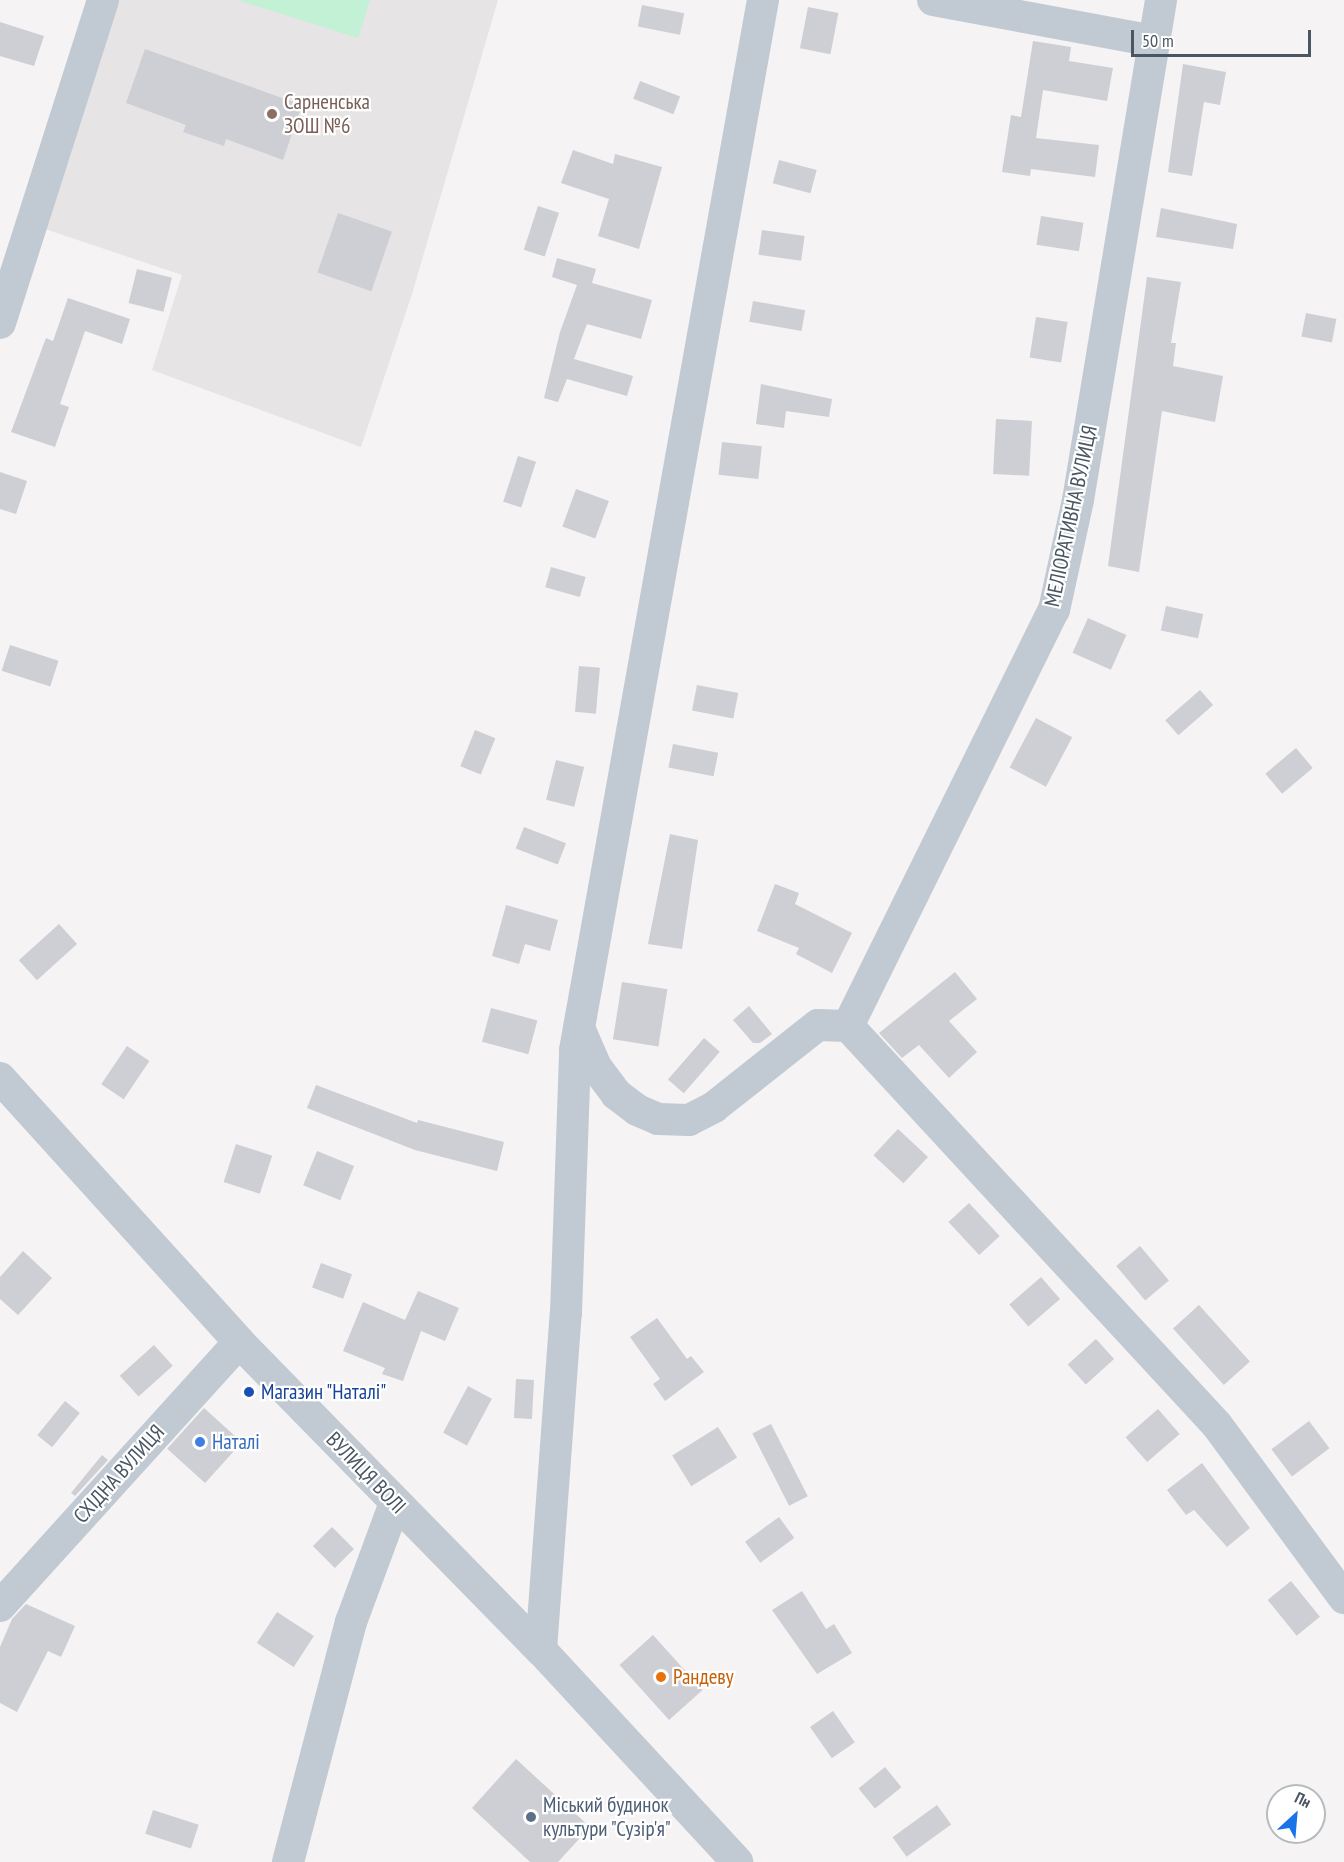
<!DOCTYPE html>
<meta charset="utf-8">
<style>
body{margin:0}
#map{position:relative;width:1344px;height:1862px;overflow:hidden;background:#f5f3f3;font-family:"PT Sans Narrow",sans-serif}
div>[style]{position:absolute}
.education>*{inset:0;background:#e6e4e5}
.green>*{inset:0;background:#c3f1d5}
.building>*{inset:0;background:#cdcfd5;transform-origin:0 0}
.minor>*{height:32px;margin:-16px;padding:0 16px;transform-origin:16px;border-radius:16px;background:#c1cad2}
.dots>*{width:16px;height:16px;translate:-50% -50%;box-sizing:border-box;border:3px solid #fff;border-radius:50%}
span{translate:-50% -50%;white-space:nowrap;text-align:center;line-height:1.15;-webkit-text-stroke:4.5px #fff;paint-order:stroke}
.education-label{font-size:21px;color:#785e54}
.left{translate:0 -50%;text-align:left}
.street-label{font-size:21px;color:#4a5661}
.transit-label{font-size:21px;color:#164399}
.shop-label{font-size:21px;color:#366cbe}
.food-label{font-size:21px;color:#c56008}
.service-label{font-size:21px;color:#4e5e75}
.north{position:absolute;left:1266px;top:1784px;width:60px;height:60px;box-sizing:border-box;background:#fff;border:2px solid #b7bbc0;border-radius:50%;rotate:26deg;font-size:16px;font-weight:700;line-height:24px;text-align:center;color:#4a5661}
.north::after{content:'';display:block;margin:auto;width:21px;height:27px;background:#1a73e8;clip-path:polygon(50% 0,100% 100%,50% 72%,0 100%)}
.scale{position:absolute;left:1131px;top:30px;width:180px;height:27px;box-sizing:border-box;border:3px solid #4a5661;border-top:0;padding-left:8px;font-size:18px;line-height:21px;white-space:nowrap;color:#4a5661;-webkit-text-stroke:4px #fff;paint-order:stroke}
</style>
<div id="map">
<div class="education">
<i style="clip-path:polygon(116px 0,498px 0,412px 294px,361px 447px,152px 370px,182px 275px,45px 229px)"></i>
</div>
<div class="green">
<i style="clip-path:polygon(237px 0,370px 0,358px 38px)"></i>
</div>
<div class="building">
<i style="left:642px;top:5px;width:43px;height:22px;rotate:11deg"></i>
<i style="left:808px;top:7px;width:31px;height:42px;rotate:11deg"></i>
<i style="clip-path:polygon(0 22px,44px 36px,34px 66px,0 56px)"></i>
<i style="clip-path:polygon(1033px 41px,1071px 47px,1069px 61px,1113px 68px,1107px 101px,1043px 90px,1036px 138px,1099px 145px,1095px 177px,1031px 169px,1030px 176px,1002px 172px,1011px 115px,1021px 117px)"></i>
<i style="clip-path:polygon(145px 49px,302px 105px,283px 160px,226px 139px,224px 146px,183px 132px,186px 125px,126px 103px)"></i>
<i style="clip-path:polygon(1183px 64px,1226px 72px,1220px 105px,1204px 102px,1192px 176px,1168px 172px)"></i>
<i style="left:640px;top:81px;width:43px;height:19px;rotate:21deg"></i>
<i style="clip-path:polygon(573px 150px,613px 164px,615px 154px,662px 167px,639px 249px,598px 236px,609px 199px,561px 183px)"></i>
<i style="left:779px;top:160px;width:39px;height:24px;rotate:15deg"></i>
<i style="left:538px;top:206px;width:22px;height:46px;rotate:18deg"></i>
<i style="clip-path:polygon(1161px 208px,1237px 224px,1233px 249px,1156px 237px)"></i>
<i style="left:338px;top:213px;width:57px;height:63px;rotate:19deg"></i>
<i style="left:1041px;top:216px;width:43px;height:29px;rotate:9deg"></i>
<i style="left:762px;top:230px;width:43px;height:25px;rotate:8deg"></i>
<i style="clip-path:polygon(557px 258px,596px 269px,592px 283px,652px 300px,641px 339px,587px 324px,574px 359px,633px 376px,627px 396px,567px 379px,558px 402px,544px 398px,560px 332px,577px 285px,552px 277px)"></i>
<i style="left:137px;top:269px;width:36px;height:35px;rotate:14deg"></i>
<i style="clip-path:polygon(1147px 277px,1181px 282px,1171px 343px,1176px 343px,1173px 366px,1223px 376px,1215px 422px,1162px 411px,1139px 572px,1108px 566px)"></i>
<i style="clip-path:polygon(68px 298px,130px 319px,122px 344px,85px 331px,60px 404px,69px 407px,55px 447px,11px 432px,46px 338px,53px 341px)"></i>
<i style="left:753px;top:301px;width:53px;height:21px;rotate:10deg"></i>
<i style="left:1306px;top:313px;width:31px;height:24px;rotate:11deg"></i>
<i style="left:1036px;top:317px;width:32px;height:41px;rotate:9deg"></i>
<i style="clip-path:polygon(761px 384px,832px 399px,829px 417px,786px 411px,784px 428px,756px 424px)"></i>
<i style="left:996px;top:419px;width:36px;height:55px;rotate:3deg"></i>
<i style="left:722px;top:442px;width:40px;height:33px;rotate:6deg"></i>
<i style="left:518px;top:456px;width:19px;height:48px;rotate:18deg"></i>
<i style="clip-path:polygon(0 472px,27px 481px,16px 514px,0 509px)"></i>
<i style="left:576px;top:489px;width:35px;height:40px;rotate:20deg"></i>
<i style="left:551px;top:567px;width:36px;height:21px;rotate:16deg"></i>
<i style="left:1166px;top:606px;width:38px;height:25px;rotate:12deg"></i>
<i style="left:1088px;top:618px;width:42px;height:38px;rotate:24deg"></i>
<i style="left:10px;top:645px;width:51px;height:27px;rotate:18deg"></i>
<i style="left:579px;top:666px;width:21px;height:46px;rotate:5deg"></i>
<i style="left:697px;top:685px;width:42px;height:26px;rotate:11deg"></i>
<i style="left:1200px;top:690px;width:20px;height:46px;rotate:49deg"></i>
<i style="left:1036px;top:718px;width:41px;height:56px;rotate:28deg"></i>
<i style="left:475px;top:730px;width:22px;height:39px;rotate:22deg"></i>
<i style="left:673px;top:744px;width:46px;height:24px;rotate:11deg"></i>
<i style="left:1296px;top:748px;width:26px;height:40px;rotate:50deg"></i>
<i style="left:556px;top:760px;width:29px;height:41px;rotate:14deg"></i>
<i style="left:524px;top:827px;width:45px;height:23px;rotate:21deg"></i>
<i style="clip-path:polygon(670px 834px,698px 840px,682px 949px,648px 944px)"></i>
<i style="clip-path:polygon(775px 884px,799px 893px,795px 904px,852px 933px,832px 973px,796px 954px,799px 948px,757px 931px)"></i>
<i style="clip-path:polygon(506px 905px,558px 920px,550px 951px,525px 944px,519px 964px,492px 956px)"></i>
<i style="left:59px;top:924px;width:27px;height:54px;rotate:48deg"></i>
<i style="clip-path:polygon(955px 972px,977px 999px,949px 1021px,977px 1052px,949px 1078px,919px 1045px,902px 1058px,879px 1033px)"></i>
<i style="left:622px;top:982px;width:46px;height:58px;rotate:9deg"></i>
<i style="clip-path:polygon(749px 1006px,772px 1034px,760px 1043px,753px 1043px,733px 1020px)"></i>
<i style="left:491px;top:1008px;width:48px;height:35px;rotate:15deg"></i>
<i style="left:704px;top:1038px;width:21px;height:55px;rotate:41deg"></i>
<i style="left:127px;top:1046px;width:27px;height:46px;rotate:34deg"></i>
<i style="clip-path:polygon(316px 1085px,417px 1123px,418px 1120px,504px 1142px,497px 1171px,415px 1150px,307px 1108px)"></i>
<i style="left:898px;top:1129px;width:41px;height:36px;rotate:43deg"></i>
<i style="left:236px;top:1144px;width:38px;height:40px;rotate:18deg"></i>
<i style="left:317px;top:1151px;width:40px;height:37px;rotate:22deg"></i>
<i style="left:969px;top:1203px;width:45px;height:28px;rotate:47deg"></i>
<i style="left:1140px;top:1246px;width:45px;height:31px;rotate:50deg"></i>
<i style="clip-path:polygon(23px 1251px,52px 1278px,18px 1315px,0 1299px,0 1277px)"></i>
<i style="left:321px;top:1263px;width:33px;height:26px;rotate:20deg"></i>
<i style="left:1041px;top:1277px;width:29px;height:42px;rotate:49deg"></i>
<i style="clip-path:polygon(418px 1291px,459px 1308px,445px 1341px,421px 1331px,403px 1381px,382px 1374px,385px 1368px,343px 1351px,363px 1302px,405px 1320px)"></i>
<i style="left:1199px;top:1305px;width:76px;height:35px;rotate:48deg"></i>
<i style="clip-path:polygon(657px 1318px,687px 1359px,691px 1356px,704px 1372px,665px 1401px,653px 1384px,660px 1379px,630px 1337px)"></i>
<i style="left:1096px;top:1339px;width:27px;height:38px;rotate:48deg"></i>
<i style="left:154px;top:1345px;width:28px;height:46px;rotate:48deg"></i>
<i style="left:516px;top:1379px;width:18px;height:39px;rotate:3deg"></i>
<i style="left:468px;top:1386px;width:27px;height:53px;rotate:28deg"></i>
<i style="left:65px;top:1401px;width:19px;height:44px;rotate:39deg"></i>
<i style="left:204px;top:1408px;width:51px;height:55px;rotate:42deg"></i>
<i style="left:1158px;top:1409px;width:33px;height:43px;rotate:49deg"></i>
<i style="left:1309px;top:1421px;width:34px;height:47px;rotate:53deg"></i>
<i style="left:771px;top:1424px;width:81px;height:21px;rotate:63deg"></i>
<i style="left:718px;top:1427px;width:36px;height:54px;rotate:58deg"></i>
<i style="clip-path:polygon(102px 1455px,108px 1460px,75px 1496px,71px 1493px)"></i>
<i style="clip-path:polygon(1202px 1463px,1250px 1528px,1227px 1547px,1194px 1510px,1186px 1515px,1167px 1490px)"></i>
<i style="left:779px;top:1517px;width:26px;height:42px;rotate:54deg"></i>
<i style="left:332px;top:1527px;width:31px;height:27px;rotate:45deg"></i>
<i style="left:1291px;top:1581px;width:46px;height:30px;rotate:51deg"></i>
<i style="clip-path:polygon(802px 1591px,826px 1629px,834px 1624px,852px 1653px,817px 1674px,772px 1610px)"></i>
<i style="clip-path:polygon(26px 1604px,75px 1626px,61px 1657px,48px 1651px,17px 1712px,0 1703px,0 1647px,12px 1619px)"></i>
<i style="left:277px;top:1612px;width:44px;height:37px;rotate:33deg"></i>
<i style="left:653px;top:1635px;width:74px;height:45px;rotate:48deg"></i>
<i style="left:833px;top:1711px;width:38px;height:28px;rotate:55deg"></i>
<i style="clip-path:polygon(516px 1759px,590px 1827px,558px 1862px,530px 1862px,472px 1808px)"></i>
<i style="left:885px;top:1767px;width:26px;height:34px;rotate:51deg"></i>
<i style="left:937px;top:1805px;width:24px;height:55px;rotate:54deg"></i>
<i style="left:153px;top:1810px;width:48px;height:25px;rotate:18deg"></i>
</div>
<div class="minor">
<i style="left:933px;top:0;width:226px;rotate:10.5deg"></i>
<i style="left:0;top:323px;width:339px;rotate:-72.3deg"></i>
<i style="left:848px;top:1026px;width:464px;rotate:-63.7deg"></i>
<i style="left:1054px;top:610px;width:113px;rotate:-77.7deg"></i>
<i style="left:1078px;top:500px;width:507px;rotate:-80.57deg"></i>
<i style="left:579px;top:1028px;width:43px;rotate:66.4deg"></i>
<i style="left:596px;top:1067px;width:34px;rotate:53deg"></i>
<i style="left:616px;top:1094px;width:26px;rotate:37deg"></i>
<i style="left:637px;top:1110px;width:23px;rotate:23deg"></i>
<i style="left:658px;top:1119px;width:31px;rotate:2deg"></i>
<i style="left:689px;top:1120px;width:28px;rotate:-27deg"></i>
<i style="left:714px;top:1107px;width:132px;rotate:-38.3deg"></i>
<i style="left:818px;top:1025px;width:30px;rotate:2deg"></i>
<i style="left:848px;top:1026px;width:543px;rotate:47.24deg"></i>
<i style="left:1217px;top:1425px;width:215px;rotate:53.7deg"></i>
<i style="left:0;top:1078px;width:356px;rotate:47.8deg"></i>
<i style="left:239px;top:1342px;width:431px;rotate:45.6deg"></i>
<i style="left:541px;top:1650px;width:289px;rotate:47.2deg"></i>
<i style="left:0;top:1606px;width:356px;rotate:-47.8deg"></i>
<i style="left:541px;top:1650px;width:338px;rotate:-85.8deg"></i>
<i style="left:566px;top:1313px;width:263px;rotate:-88deg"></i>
<i style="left:575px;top:1050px;width:1067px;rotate:-79.85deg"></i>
<i style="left:288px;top:1862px;width:248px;rotate:-75.3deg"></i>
<i style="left:351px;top:1622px;width:127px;rotate:-69.7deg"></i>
</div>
<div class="dots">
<i style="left:272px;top:114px;background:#8d6e63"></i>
<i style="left:249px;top:1392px;background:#1a4fb4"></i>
<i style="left:200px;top:1442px;background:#3f7fe0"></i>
<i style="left:661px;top:1677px;background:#e8710a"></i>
<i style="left:531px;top:1817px;background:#5c6f8a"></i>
</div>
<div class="education-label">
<span class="left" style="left:284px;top:114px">Сарненська<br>ЗОШ №6</span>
</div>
<div class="street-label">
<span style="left:1071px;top:516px;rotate:-78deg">МЕЛІОРАТИВНА ВУЛИЦЯ</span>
<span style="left:366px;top:1473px;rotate:46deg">ВУЛИЦЯ ВОЛІ</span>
<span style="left:119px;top:1474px;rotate:-48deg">СХІДНА ВУЛИЦЯ</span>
</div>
<div class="transit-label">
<span class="left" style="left:261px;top:1392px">Магазин "Наталі"</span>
</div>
<div class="shop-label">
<span class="left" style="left:212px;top:1442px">Наталі</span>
</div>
<div class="food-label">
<span class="left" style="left:673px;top:1677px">Рандеву</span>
</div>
<div class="service-label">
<span class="left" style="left:543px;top:1817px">Міський будинок<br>культури "Сузір'я"</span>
</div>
<div class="north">Пн</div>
<div class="scale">50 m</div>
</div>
